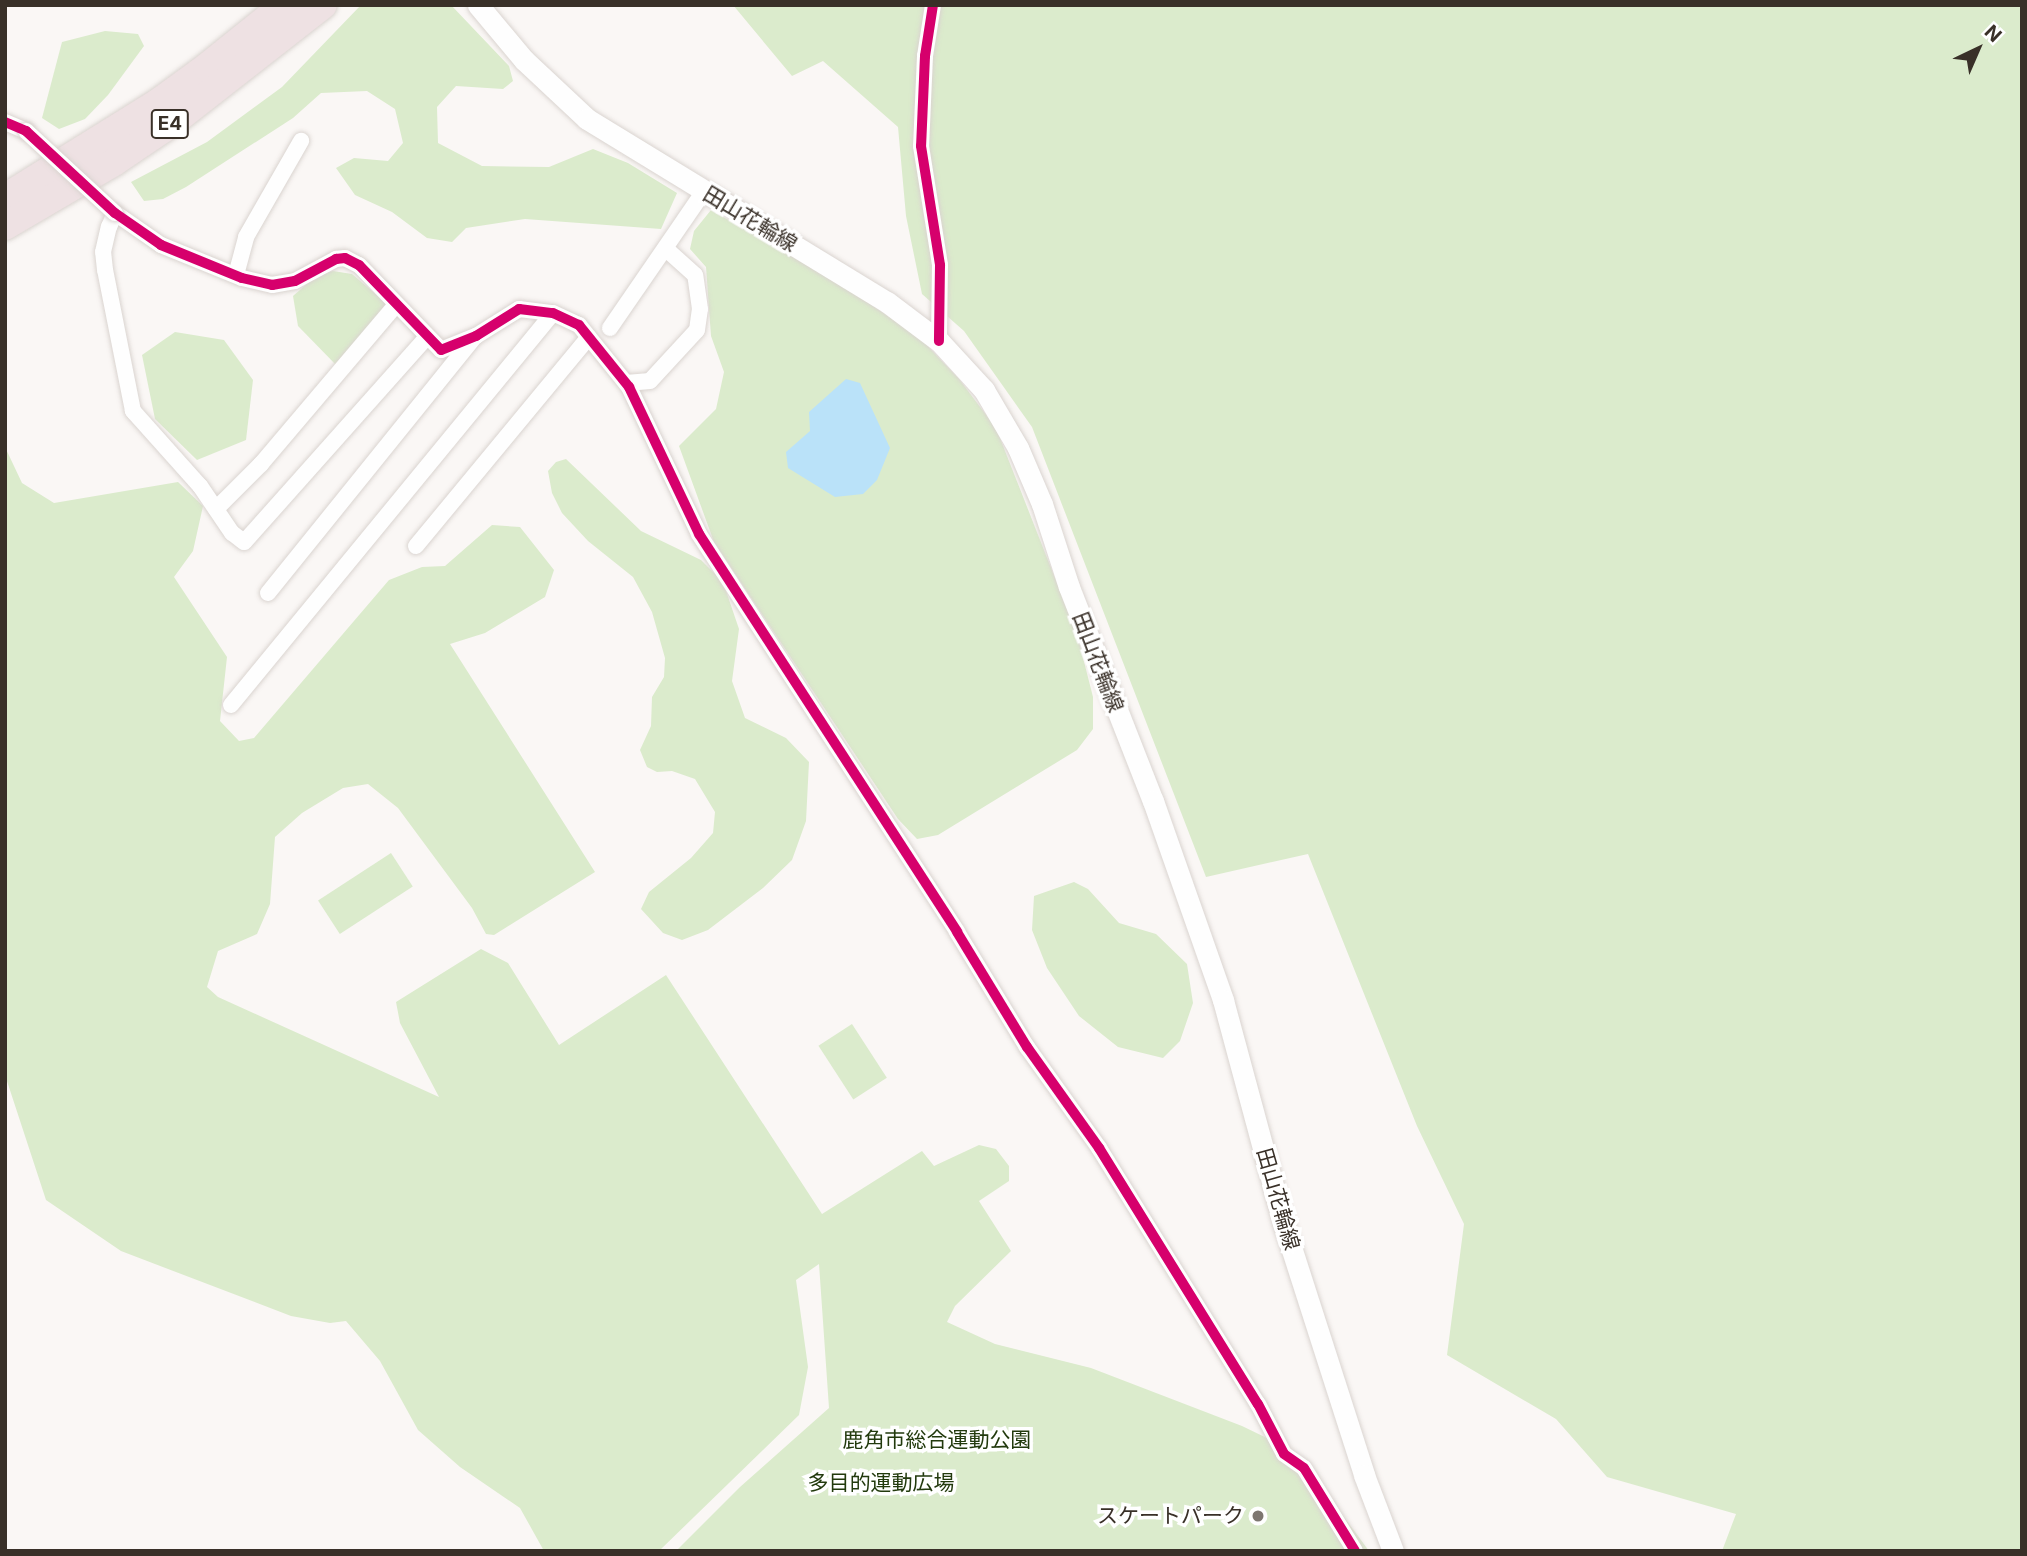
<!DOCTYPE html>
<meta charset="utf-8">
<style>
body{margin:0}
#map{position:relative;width:2027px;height:1556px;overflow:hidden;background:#faf7f5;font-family:Inter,"Noto Sans JP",sans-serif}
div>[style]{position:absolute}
.green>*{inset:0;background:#dbebcc;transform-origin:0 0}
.water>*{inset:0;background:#bae2f9}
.roads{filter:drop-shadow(0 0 2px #dad4d0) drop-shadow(0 0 2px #dad4d0)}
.minor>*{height:16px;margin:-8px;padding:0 8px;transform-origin:8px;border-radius:8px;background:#fefefe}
.secondary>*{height:21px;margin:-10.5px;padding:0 10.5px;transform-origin:10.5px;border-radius:10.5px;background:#fefefe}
.motorway>*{height:28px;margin:-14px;padding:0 14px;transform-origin:14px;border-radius:14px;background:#eee1e3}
.bridges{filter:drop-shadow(0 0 2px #dad4d0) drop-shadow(0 0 2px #dad4d0)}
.minor-bridge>*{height:16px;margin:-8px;padding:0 8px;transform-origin:8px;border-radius:8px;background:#fefefe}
.cycleway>*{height:10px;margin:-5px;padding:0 5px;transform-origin:5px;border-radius:5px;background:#d6006c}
.dots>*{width:19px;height:19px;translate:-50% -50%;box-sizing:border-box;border:4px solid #fff;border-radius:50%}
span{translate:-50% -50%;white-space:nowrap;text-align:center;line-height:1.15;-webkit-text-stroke:7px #fff;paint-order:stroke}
.shield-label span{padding:2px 5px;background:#fff;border:2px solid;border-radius:5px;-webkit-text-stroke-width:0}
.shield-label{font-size:19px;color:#393028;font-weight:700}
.street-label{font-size:21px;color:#393028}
.park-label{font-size:21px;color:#223a0d}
.poi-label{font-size:21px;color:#393028}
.right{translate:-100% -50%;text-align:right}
.frame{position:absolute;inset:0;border:7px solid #393028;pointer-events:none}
.north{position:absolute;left:1943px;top:14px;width:70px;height:70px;-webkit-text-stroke:5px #fff;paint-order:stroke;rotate:44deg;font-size:19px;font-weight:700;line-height:28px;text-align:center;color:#393028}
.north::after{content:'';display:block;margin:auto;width:24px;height:32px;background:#393028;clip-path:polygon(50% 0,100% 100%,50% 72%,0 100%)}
</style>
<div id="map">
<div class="green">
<i style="clip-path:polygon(361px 5px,451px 5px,509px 66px,513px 81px,503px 89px,456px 86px,437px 107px,438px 143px,482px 166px,549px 167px,593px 149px,628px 163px,677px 193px,661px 229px,525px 219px,466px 228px,452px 242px,427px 238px,392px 212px,355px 195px,336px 168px,354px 158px,388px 161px,403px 143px,395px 109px,367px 91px,321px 93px,293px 118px,186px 187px,163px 199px,144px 201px,131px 182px,207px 142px,282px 87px)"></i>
<i style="clip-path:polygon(733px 5px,2022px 5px,2022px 1551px,1722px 1551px,1736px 1514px,1607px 1477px,1556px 1419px,1447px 1355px,1464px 1224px,1417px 1126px,1308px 854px,1206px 877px,1032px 427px,964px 331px,922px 294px,906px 216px,898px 127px,823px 61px,792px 76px)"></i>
<i style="clip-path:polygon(105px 31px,138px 34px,144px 46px,108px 95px,85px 119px,59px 129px,42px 118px,62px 42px)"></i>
<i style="clip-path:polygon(711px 210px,846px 288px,918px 336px,959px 379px,996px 428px,1077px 634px,1093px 697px,1093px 729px,1077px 750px,938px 835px,917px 839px,898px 819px,714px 542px,679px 446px,716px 409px,724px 372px,711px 336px,706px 267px,690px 249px,694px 231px)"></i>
<i style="clip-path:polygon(333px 271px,352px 274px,386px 303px,387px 311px,339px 368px,298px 326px,293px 296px,317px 275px)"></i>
<i style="clip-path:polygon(175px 332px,224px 340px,253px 380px,246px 440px,197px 460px,155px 419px,142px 355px)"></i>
<i style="clip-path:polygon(5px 447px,22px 483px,54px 503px,178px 482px,203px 506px,193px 551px,174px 577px,227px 657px,220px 721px,239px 741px,254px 738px,389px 580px,422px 567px,445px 566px,492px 525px,520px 527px,554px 570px,545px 597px,485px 633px,450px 644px,595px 872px,494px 935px,486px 934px,472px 908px,398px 808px,368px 784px,343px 788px,302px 813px,275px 837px,270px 904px,257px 934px,218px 951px,207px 987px,218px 997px,439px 1097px,400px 1023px,396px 1002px,481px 949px,508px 963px,559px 1045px,666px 975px,822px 1214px,922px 1151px,934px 1166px,979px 1145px,996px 1149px,1009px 1166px,1009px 1181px,979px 1201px,1011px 1251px,955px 1306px,947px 1322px,995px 1344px,1091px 1368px,1242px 1426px,1296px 1452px,1369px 1551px,676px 1551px,740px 1487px,829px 1408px,819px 1264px,796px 1280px,808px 1367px,799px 1415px,659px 1551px,544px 1551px,520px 1508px,460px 1467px,418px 1430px,380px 1361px,346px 1321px,330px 1323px,291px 1316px,121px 1251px,46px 1200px,5px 1075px)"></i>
<i style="clip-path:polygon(566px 459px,641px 531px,701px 560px,723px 582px,739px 629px,732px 681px,745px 718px,786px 738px,809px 762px,806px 821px,792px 860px,763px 888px,708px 930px,682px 940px,663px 933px,641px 909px,649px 892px,691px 858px,713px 833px,715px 812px,695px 779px,672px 771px,657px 772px,647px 767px,640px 750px,651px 726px,652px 697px,664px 677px,665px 658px,652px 612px,633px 577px,588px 541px,562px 513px,552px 493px,548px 471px,556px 462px)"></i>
<i style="left:391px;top:853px;width:40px;height:87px;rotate:57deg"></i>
<i style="clip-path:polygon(1074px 882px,1088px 889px,1119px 923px,1156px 934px,1187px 964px,1193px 1003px,1180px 1041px,1163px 1058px,1118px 1047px,1079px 1016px,1047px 968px,1032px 930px,1034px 896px)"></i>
<i style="left:852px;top:1024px;width:64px;height:40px;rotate:57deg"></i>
</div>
<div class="water">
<i style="clip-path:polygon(846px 379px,860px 383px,890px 448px,877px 480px,863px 494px,835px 497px,788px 468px,786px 452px,810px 431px,809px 412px)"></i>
</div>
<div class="roads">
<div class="minor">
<i style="left:933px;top:5px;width:52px;rotate:98.9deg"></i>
<i style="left:925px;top:56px;width:90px;rotate:92.5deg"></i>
<i style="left:921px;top:146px;width:121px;rotate:80.9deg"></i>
<i style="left:940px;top:265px;width:76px;rotate:90.8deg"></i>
<i style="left:5px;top:122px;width:23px;rotate:23deg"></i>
<i style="left:236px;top:275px;width:39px;rotate:-75deg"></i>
<i style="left:246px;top:237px;width:111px;rotate:-60.2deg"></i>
<i style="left:610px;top:328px;width:166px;rotate:-55.5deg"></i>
<i style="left:426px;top:338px;width:273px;rotate:131.7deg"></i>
<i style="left:244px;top:542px;width:15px;rotate:-143deg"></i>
<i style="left:232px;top:533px;width:57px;rotate:-124.2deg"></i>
<i style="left:200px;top:486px;width:101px;rotate:-131.8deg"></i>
<i style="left:133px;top:411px;width:144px;rotate:-101.2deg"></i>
<i style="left:105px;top:270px;width:18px;rotate:-96deg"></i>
<i style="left:103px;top:252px;width:26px;rotate:-77deg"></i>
<i style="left:109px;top:227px;width:15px;rotate:-67deg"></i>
<i style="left:115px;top:213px;width:56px;rotate:34.8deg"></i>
<i style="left:161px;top:245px;width:87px;rotate:22.2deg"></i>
<i style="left:242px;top:278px;width:31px;rotate:13deg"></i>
<i style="left:272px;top:285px;width:23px;rotate:-10deg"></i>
<i style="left:295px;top:281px;width:47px;rotate:-28.2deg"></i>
<i style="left:336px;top:259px;width:9px;rotate:-6deg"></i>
<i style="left:345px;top:258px;width:16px;rotate:27deg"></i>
<i style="left:359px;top:265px;width:118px;rotate:46deg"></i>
<i style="left:441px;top:350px;width:38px;rotate:-22deg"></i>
<i style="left:476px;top:336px;width:51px;rotate:-32.1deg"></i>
<i style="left:519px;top:309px;width:34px;rotate:7deg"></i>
<i style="left:553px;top:313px;width:29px;rotate:25deg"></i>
<i style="left:579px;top:325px;width:80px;rotate:51.1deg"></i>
<i style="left:629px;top:387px;width:163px;rotate:64.5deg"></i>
<i style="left:699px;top:534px;width:474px;rotate:57deg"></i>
<i style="left:957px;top:932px;width:135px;rotate:58.7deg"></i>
<i style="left:1027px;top:1047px;width:124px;rotate:54.5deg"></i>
<i style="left:1099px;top:1148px;width:301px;rotate:58.2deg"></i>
<i style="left:1258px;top:1404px;width:56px;rotate:62.5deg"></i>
<i style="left:1284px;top:1454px;width:24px;rotate:35deg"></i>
<i style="left:1304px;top:1468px;width:97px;rotate:58.4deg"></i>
<i style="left:626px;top:383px;width:24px;rotate:-5deg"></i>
<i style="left:650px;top:381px;width:69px;rotate:-47.3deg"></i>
<i style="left:697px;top:330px;width:21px;rotate:-82deg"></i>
<i style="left:700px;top:309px;width:34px;rotate:-98deg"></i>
<i style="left:695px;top:275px;width:40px;rotate:-138deg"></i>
<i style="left:216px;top:509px;width:64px;rotate:-45deg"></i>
<i style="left:261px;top:464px;width:209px;rotate:-49.7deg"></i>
<i style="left:416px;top:546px;width:271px;rotate:-50.4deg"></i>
<i style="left:268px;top:593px;width:328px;rotate:-51.1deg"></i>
<i style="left:231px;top:705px;width:507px;rotate:-50.6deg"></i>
</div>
<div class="secondary">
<i style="left:478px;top:5px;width:72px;rotate:50.1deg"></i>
<i style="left:524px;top:60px;width:86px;rotate:43.1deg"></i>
<i style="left:587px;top:119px;width:351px;rotate:31.4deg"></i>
<i style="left:887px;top:302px;width:65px;rotate:36.9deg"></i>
<i style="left:939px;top:341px;width:67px;rotate:47.4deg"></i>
<i style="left:984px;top:390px;width:67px;rotate:59.6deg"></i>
<i style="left:1018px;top:448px;width:61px;rotate:66.8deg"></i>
<i style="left:1042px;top:504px;width:87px;rotate:72deg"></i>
<i style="left:1069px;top:587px;width:230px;rotate:68.6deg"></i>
<i style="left:1153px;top:801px;width:211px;rotate:70.6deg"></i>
<i style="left:1223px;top:1000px;width:230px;rotate:74.9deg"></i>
<i style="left:1283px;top:1222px;width:266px;rotate:72.2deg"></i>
<i style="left:1364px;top:1475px;width:81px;rotate:69.1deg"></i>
</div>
<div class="motorway">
<i style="left:5px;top:198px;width:181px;rotate:-31.9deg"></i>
<i style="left:159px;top:102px;width:59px;rotate:-36.1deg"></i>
<i style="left:207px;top:67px;width:99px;rotate:-38.8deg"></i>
<i style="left:5px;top:226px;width:126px;rotate:-30.4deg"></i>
<i style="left:114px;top:162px;width:71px;rotate:-34.1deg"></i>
<i style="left:173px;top:122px;width:190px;rotate:-38deg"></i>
</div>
</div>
<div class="bridges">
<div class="minor-bridge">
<i style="left:26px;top:131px;width:121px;rotate:42.7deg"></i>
</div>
</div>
<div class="cycleway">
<i style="left:933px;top:5px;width:52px;rotate:98.9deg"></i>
<i style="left:925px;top:56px;width:90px;rotate:92.5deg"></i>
<i style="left:921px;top:146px;width:121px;rotate:80.9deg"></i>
<i style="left:940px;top:265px;width:76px;rotate:90.8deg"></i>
<i style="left:5px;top:122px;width:23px;rotate:23deg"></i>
<i style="left:26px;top:131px;width:121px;rotate:42.7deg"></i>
<i style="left:115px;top:213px;width:56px;rotate:34.8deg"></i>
<i style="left:161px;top:245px;width:87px;rotate:22.2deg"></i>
<i style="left:242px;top:278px;width:31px;rotate:13deg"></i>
<i style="left:272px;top:285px;width:23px;rotate:-10deg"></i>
<i style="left:295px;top:281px;width:47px;rotate:-28.2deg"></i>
<i style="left:336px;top:259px;width:9px;rotate:-6deg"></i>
<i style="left:345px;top:258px;width:16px;rotate:27deg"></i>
<i style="left:359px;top:265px;width:118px;rotate:46deg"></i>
<i style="left:441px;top:350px;width:38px;rotate:-22deg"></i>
<i style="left:476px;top:336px;width:51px;rotate:-32.1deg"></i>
<i style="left:519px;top:309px;width:34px;rotate:7deg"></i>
<i style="left:553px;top:313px;width:29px;rotate:25deg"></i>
<i style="left:579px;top:325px;width:80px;rotate:51.1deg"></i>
<i style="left:629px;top:387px;width:163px;rotate:64.5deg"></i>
<i style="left:699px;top:534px;width:474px;rotate:57deg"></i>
<i style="left:957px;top:932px;width:135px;rotate:58.7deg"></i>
<i style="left:1027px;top:1047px;width:124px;rotate:54.5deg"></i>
<i style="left:1099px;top:1148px;width:301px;rotate:58.2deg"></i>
<i style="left:1258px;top:1404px;width:56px;rotate:62.5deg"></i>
<i style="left:1284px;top:1454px;width:24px;rotate:35deg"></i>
<i style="left:1304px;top:1468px;width:97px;rotate:58.4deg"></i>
</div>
<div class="dots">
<i style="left:1258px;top:1516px;background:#7d7670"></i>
</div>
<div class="shield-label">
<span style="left:170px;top:124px">E4</span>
</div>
<div class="street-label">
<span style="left:750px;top:219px;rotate:31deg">田山花輪線</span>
<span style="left:1098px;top:662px;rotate:69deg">田山花輪線</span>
<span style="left:1278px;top:1199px;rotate:74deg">田山花輪線</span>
</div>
<div class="park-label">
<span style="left:937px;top:1440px">鹿角市総合運動公園</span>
<span style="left:881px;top:1483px">多目的運動広場</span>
</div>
<div class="poi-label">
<span class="right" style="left:1244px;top:1516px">スケートパーク</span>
</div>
<div class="frame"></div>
<div class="north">N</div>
</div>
